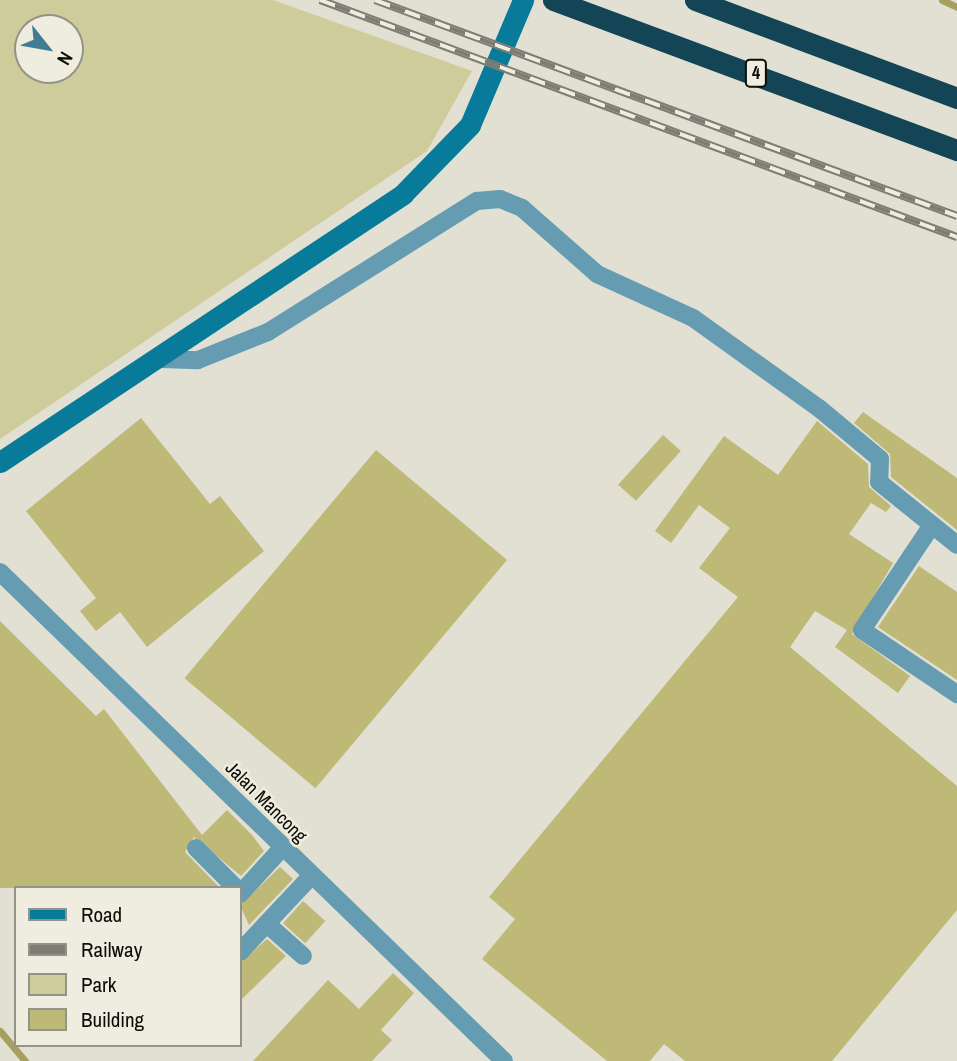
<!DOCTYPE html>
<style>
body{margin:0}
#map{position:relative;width:957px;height:1061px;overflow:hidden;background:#e1e0d2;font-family:"Archivo Narrow",sans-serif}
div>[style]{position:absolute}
.green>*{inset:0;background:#cfcc9b}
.stream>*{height:7px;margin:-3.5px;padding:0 3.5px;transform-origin:3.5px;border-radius:3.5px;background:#a5a05e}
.building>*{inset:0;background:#beb976;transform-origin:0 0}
.street>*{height:18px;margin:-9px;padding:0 9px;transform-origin:9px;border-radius:9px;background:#659cb2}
.secondary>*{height:21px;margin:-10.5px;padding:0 10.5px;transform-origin:10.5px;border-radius:10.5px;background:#087a9a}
.highway>*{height:21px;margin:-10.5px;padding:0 10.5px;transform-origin:10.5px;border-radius:10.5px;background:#144556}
.rail>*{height:8px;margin-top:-4px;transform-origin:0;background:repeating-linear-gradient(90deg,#eeeddf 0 16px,#7d7d73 0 32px);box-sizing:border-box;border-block:2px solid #7d7d73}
span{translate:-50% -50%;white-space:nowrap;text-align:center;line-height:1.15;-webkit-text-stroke:5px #eeeddf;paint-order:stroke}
.shield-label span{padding:2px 5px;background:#eeeddf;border:2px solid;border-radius:5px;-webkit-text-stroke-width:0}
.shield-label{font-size:18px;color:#0d0d08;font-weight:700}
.street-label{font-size:19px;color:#0d0d08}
.legend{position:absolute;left:14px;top:886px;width:228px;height:161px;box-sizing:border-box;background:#eeeddf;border:2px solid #949389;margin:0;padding:9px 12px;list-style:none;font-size:21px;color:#0d0d08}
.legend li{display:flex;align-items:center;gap:14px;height:35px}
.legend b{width:35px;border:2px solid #949389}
.north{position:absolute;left:14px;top:14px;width:70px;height:70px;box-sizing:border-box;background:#eeeddf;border:2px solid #949389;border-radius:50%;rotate:121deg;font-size:19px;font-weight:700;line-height:28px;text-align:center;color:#0d0d08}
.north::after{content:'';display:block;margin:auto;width:24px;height:32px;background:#407d94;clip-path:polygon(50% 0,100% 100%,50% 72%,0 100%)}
</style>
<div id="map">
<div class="green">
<i style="clip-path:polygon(evenodd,0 0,273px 0,472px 71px,427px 151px,0 439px,0 0,28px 28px,70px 28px,70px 70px,28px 70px,28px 28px)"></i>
</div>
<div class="stream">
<i style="left:942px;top:0;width:17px;rotate:25deg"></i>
<i style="left:0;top:1031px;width:39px;rotate:50deg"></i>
</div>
<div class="building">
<i style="clip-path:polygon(863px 412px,957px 478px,957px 530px,891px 477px,890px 454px,854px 423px)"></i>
<i style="clip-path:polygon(141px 418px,210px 504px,220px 496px,264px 551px,147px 647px,120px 612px,96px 631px,80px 611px,96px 598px,26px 511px)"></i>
<i style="clip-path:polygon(817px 421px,868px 464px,869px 487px,891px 506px,886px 512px,871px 503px,849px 534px,893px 563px,852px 634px,910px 676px,898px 693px,835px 647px,847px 630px,815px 611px,790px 647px,957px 786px,957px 910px,832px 1061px,685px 1061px,664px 1044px,650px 1061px,607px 1061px,482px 959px,515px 919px,489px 897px,738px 597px,699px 568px,730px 528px,699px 505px,671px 543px,655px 531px,724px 436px,778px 475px)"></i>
<i style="left:663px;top:435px;width:24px;height:67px;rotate:42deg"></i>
<i style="left:376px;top:450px;width:171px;height:298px;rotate:40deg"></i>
<i style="clip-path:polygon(919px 566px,957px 592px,957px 680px,878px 627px)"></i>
<i style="clip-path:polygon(0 621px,96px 716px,104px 709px,202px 835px,227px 810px,252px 835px,264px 851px,241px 876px,194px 837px,185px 852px,220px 888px,0 888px)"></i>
<i style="clip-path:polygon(280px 867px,293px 879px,249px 925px,240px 905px)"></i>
<i style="left:303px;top:901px;width:30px;height:30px;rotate:42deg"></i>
<i style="clip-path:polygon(267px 939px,286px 956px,240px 1001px,240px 963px)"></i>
<i style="clip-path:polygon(393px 973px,414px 993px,381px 1030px,392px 1040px,372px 1061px,253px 1061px,328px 980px,359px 1009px)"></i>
</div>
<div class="street">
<i style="left:161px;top:359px;width:37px;rotate:2deg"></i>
<i style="left:198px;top:360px;width:75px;rotate:-21.8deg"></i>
<i style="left:268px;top:332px;width:247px;rotate:-32.1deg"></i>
<i style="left:477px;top:201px;width:23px;rotate:-5deg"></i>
<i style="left:500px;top:199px;width:24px;rotate:22deg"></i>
<i style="left:522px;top:208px;width:100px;rotate:41.3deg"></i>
<i style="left:597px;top:274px;width:106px;rotate:24.6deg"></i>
<i style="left:693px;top:318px;width:156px;rotate:35.6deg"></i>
<i style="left:820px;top:409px;width:78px;rotate:39.8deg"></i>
<i style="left:880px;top:459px;width:23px;rotate:92deg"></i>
<i style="left:879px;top:482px;width:100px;rotate:38.9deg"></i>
<i style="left:932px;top:525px;width:126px;rotate:123.7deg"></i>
<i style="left:862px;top:630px;width:115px;rotate:34deg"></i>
<i style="left:0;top:572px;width:702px;rotate:44.13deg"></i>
<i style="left:196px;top:848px;width:57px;rotate:45deg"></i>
<i style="left:240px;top:894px;width:62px;rotate:-47.6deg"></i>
<i style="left:267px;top:924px;width:48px;rotate:41.6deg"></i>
<i style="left:240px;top:952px;width:104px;rotate:-46.9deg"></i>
</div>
<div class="secondary">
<i style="left:0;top:462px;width:484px;rotate:-33.6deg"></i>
<i style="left:403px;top:194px;width:96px;rotate:-45.8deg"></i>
<i style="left:470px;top:125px;width:136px;rotate:-67deg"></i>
</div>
<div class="highway">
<i style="left:553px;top:0;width:431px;rotate:20.4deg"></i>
<i style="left:695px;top:0;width:280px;rotate:20.5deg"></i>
</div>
<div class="rail">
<i style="left:320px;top:0;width:680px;rotate:20.41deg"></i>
<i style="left:375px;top:0;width:621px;rotate:20.36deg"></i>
</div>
<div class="shield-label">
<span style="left:756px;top:73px">4</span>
</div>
<div class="street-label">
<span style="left:266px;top:802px;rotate:45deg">Jalan Mancong</span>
</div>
<ul class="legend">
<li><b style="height:9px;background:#087a9a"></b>Road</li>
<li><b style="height:9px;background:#7d7d73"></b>Railway</li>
<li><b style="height:19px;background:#cfcc9b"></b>Park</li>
<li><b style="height:19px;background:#beb976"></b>Building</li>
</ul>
<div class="north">N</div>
</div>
